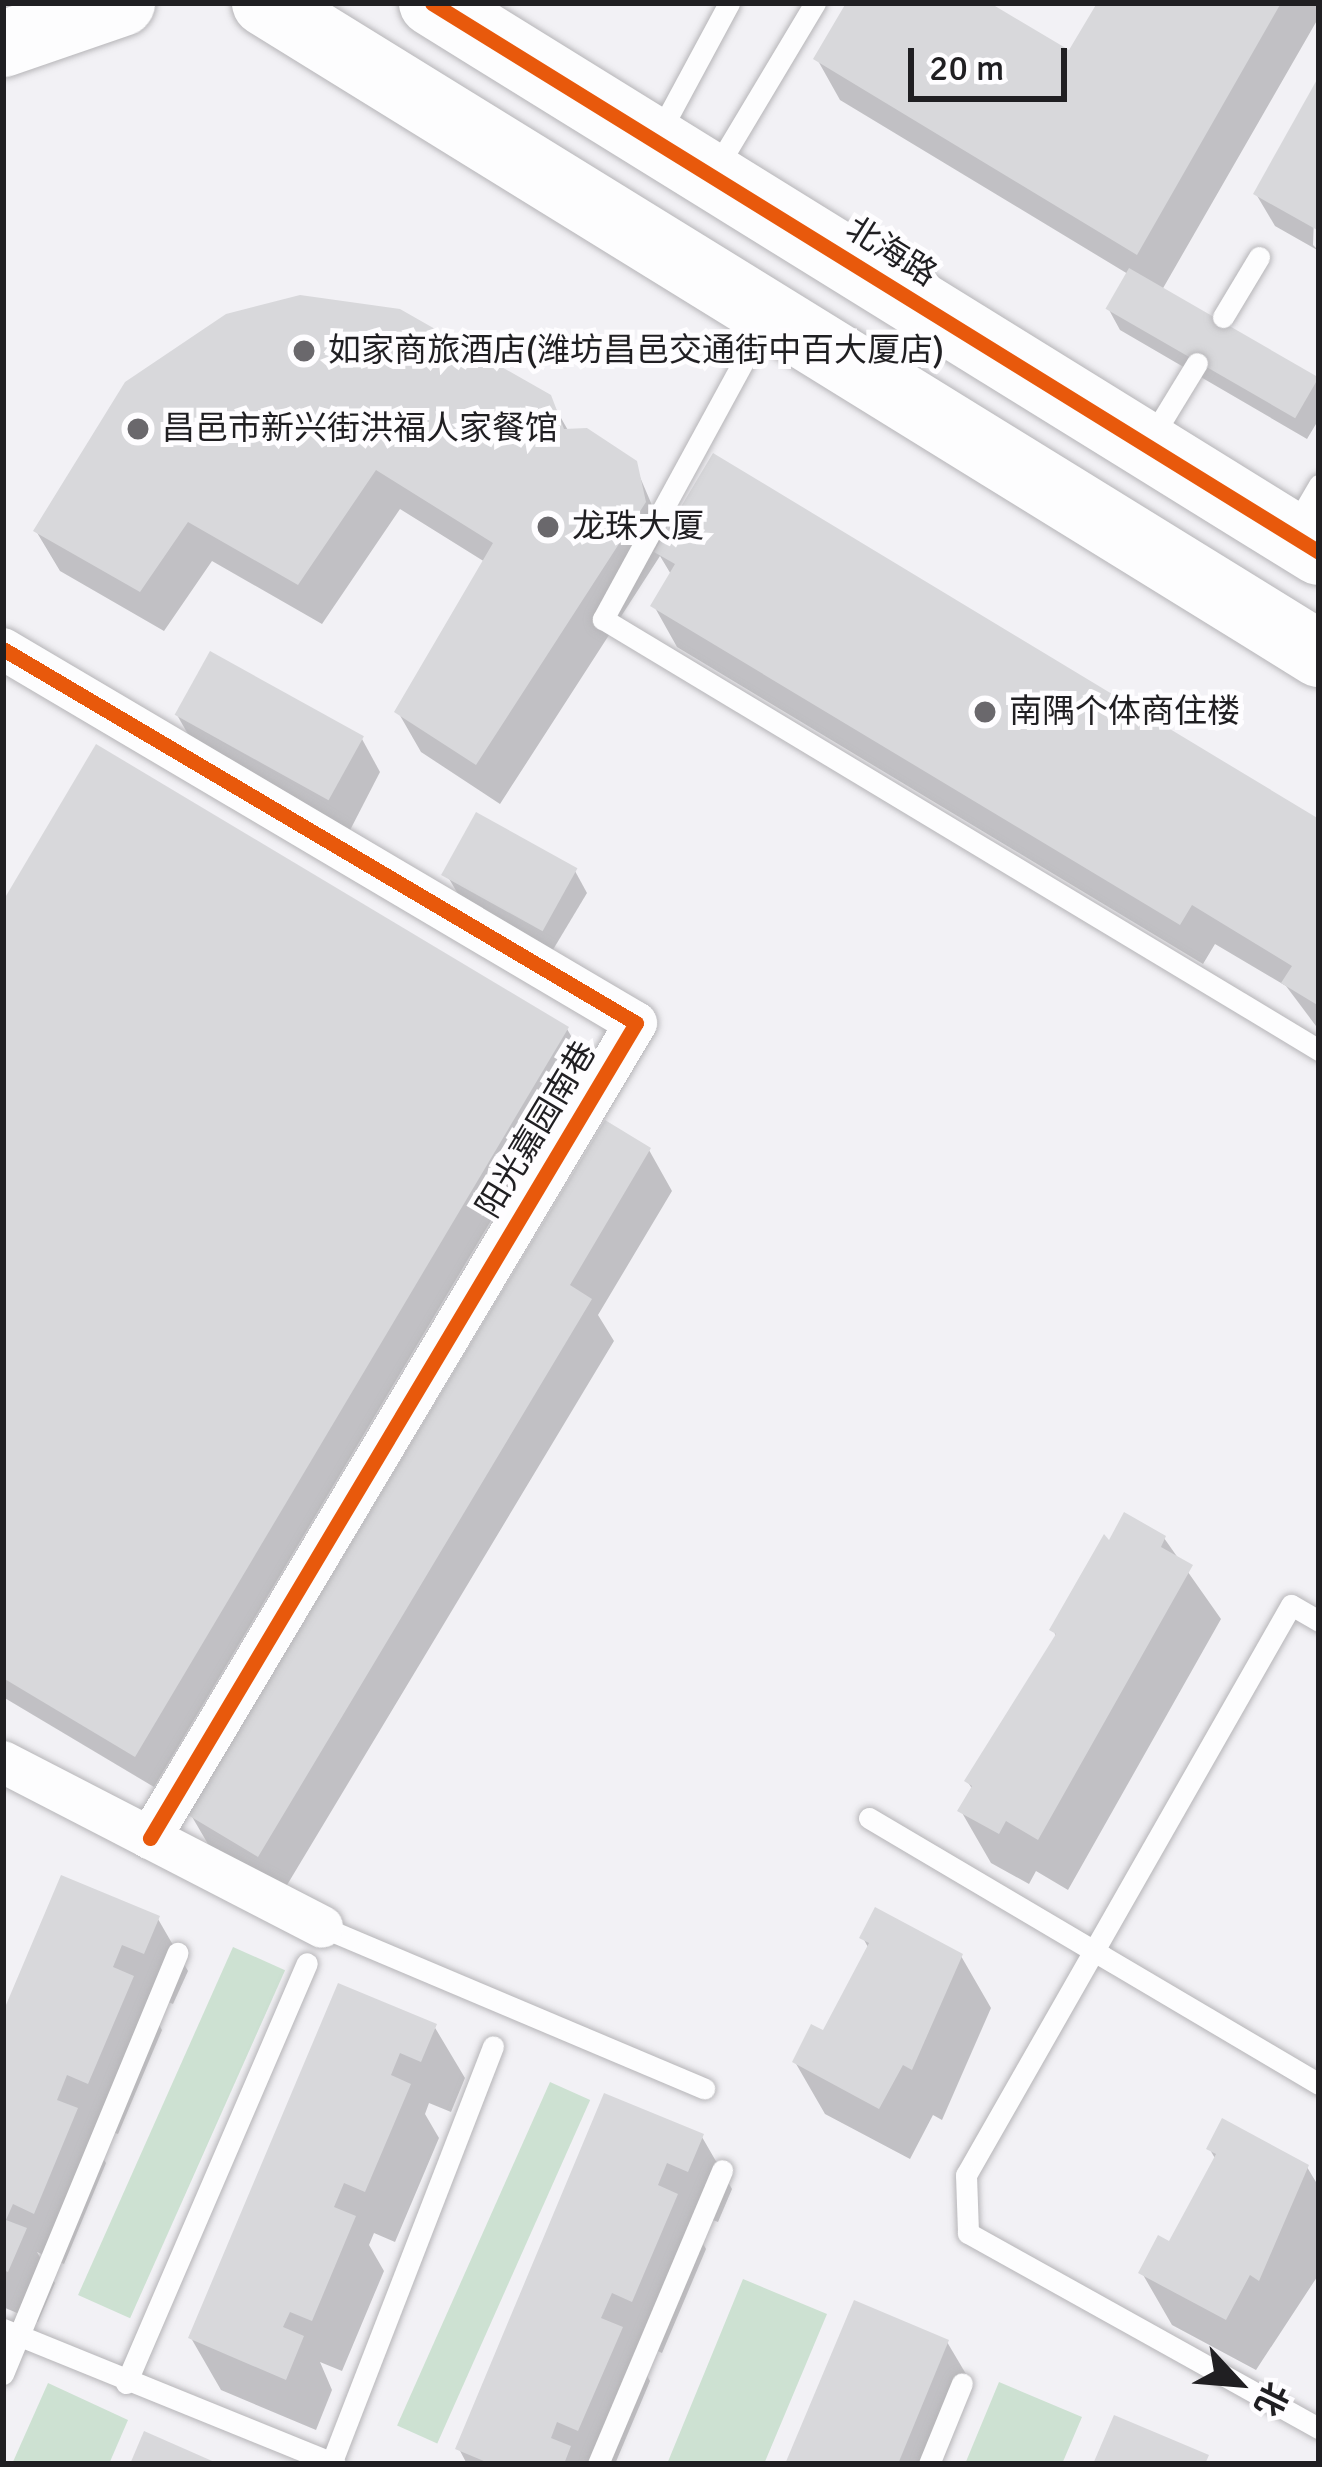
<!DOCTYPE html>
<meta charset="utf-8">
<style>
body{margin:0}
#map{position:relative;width:1322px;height:2467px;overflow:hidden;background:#f2f1f5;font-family:Signika,"Noto Sans SC",sans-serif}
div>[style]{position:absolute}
.green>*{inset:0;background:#cde1d2;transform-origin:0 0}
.shadow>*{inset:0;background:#0003}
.building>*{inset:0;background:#d8d8db;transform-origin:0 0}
.roads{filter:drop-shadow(0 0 3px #b6b5b8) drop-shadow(0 0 3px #b6b5b8)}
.service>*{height:21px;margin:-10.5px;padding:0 10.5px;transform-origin:10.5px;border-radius:10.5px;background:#fdfdfe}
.minor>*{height:42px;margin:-21px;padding:0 21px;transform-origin:21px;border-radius:21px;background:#fdfdfe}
.primary>*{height:66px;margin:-33px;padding:0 33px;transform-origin:33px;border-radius:33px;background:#fdfdfe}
.cycleway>*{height:15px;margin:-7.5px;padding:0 7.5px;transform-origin:7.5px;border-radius:7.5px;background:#e8590c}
.dots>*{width:33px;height:33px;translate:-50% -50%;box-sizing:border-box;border:6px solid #fefdff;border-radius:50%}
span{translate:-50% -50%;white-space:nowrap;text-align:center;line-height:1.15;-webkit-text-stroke:10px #fefdff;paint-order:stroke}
.street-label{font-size:33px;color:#201f22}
.poi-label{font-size:33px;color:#201f22}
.left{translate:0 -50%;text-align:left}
.frame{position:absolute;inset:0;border:6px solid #201f22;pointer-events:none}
.north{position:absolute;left:1178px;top:2323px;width:120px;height:120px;-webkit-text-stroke:9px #fefdff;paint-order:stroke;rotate:116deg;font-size:33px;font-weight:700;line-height:48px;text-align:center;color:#201f22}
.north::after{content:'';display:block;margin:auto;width:42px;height:54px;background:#201f22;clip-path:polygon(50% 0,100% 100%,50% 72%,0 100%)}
.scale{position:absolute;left:908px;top:48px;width:159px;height:54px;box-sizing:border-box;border:6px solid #201f22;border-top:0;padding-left:15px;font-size:36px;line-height:42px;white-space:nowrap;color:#201f22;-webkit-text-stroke:9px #fefdff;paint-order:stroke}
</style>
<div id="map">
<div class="green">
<i style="left:233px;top:1947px;width:57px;height:381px;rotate:24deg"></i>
<i style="left:550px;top:2082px;width:44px;height:376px;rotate:24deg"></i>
<i style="clip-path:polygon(743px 2279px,827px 2314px,764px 2464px,667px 2464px)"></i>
<i style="clip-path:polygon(999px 2382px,1082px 2417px,1062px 2464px,965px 2464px)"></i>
<i style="clip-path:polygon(48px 2383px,128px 2420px,109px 2464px,12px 2464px)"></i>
</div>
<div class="shadow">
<i style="clip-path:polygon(850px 3px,984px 3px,1070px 54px,1100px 3px,1319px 3px,1319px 17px,1162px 290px,1316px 380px,1319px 419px,1307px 439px,1120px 330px,1108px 308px,1128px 274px,840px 100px,817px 59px)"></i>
<i style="clip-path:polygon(1319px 82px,1313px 245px,1319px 251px,1275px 226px,1256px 194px)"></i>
<i style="clip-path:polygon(549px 397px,569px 432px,634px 463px,666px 538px,1319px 822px,1319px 1030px,1286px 986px,1215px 944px,1203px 964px,677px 647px,654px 606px,672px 576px,660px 556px,500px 804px,421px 752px,398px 712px,485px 562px,400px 509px,322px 624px,212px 561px,164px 631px,60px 571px,36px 531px)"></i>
<i style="clip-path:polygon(177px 715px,362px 739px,380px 772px,346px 838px,196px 748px)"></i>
<i style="clip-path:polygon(575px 871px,587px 893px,551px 953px,461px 899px,448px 877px)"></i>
<i style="clip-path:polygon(3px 907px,567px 1029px,586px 1061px,154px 1787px,3px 1697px)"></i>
<i style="clip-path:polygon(649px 1150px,672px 1191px,598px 1315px,614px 1341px,281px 1895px,215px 1856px,191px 1815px)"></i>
<i style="clip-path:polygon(1164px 1538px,1221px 1619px,1068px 1890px,1036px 1871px,1029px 1884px,991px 1863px,961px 1811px,973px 1790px,967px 1781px,1057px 1638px,1053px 1630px)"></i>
<i style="clip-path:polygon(158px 1919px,188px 1971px,173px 2004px,152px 1995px,148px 2006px,162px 2030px,118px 2134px,96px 2126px,91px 2138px,106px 2163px,64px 2264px,37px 2252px,55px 2283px,38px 2322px,3px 2307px,3px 2019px)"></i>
<i style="clip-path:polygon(863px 1938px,961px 1956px,991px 2008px,942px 2120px,933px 2115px,910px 2159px,825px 2114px,795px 2062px,824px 2034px,869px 1949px)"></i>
<i style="clip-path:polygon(340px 1987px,434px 2026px,465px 2078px,451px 2112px,429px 2103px,425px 2114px,439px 2138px,395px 2242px,374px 2233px,369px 2245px,384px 2271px,342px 2371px,320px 2362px,332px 2390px,316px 2430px,221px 2390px,191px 2338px)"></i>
<i style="clip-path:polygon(606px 2097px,702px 2137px,732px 2189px,718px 2222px,697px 2214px,692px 2224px,706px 2249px,662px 2353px,641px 2343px,636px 2356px,650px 2381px,615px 2464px,467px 2464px,459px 2449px)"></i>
<i style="clip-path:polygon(1209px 2148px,1307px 2167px,1319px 2187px,1319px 2274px,1256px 2370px,1172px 2325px,1142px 2273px,1171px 2245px,1216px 2160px)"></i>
<i style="clip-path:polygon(947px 2342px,966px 2374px,929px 2464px,789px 2464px)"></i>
</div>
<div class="building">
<i style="clip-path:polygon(846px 3px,990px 3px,1069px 50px,1097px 3px,1281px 3px,1137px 255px,813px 59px)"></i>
<i style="clip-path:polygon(1319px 76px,1319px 231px,1253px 194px)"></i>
<i style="left:1129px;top:268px;width:219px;height:47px;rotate:30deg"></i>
<i style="clip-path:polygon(300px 295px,400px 309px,551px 395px,564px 429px,587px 428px,637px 461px,646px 502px,476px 765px,394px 712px,493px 543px,376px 470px,298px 585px,188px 522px,140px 592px,33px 531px,125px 382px,226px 314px)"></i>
<i style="clip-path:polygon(713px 453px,1319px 819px,1319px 1006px,1281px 983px,1292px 966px,1192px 905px,1180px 925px,650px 606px,675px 564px,654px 552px)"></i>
<i style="left:210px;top:651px;width:176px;height:73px;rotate:29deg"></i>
<i style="clip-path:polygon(96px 744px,569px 1027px,135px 1757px,3px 1678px,3px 901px)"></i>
<i style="left:476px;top:812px;width:116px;height:72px;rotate:29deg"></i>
<i style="clip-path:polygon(605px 1120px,651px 1148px,570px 1285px,592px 1299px,258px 1857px,188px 1815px)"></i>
<i style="clip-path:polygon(1124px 1512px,1166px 1536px,1161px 1547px,1193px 1565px,1038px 1840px,1006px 1821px,999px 1834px,957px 1811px,972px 1786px,964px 1781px,1056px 1634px,1049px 1630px,1104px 1534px,1109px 1540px)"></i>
<i style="clip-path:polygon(61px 1875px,160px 1916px,144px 1954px,122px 1945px,113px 1967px,134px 1976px,88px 2084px,67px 2075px,57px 2100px,78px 2108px,34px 2214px,13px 2204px,6px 2220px,27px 2228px,8px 2272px,3px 2270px,3px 2012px)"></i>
<i style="clip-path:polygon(875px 1907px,963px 1954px,912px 2070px,903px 2065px,879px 2109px,792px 2062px,811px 2024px,823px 2030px,869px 1943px,859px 1938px)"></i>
<i style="clip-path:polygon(338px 1983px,437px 2024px,421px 2062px,400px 2053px,391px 2075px,411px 2084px,365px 2192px,344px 2183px,334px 2207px,356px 2216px,312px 2321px,290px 2312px,283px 2327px,304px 2336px,286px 2380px,188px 2338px)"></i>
<i style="clip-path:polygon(604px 2093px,704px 2134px,688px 2172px,667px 2163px,658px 2185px,678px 2194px,632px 2302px,612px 2293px,601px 2318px,623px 2327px,578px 2431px,557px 2422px,551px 2438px,571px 2446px,564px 2464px,491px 2464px,455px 2449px)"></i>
<i style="clip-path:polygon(1222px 2118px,1309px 2165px,1259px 2281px,1250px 2275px,1226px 2320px,1138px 2273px,1158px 2235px,1169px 2241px,1216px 2154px,1206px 2149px)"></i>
<i style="clip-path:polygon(854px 2300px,949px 2340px,898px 2464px,785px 2464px)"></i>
<i style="clip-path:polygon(1114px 2415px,1209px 2455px,1205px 2464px,1093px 2464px)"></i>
<i style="clip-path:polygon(144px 2431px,219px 2464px,130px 2464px)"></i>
</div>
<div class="roads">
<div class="service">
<i style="left:658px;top:135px;width:150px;rotate:-61.7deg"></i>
<i style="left:715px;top:170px;width:195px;rotate:-59.1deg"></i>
<i style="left:1223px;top:317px;width:70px;rotate:-59deg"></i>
<i style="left:766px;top:320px;width:341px;rotate:118.6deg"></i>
<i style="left:603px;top:619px;width:836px;rotate:31.05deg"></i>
<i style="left:1150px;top:440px;width:90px;rotate:-58.6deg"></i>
<i style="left:1295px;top:526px;width:48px;rotate:-59.7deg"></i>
<i style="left:1319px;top:1621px;width:32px;rotate:-150deg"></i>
<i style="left:1291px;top:1605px;width:656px;rotate:119.69deg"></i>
<i style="left:966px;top:2175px;width:58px;rotate:88deg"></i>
<i style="left:968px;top:2233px;width:402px;rotate:29.1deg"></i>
<i style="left:869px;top:1818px;width:523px;rotate:30.59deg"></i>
<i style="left:322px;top:1927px;width:415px;rotate:22.9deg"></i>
<i style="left:3px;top:2329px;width:358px;rotate:22.1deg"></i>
<i style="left:3px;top:2374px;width:456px;rotate:-67.5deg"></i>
<i style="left:126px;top:2383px;width:457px;rotate:-66.7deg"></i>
<i style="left:331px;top:2464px;width:448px;rotate:-68.8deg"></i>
<i style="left:598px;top:2464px;width:319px;rotate:-67.1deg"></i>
<i style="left:929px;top:2464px;width:87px;rotate:-67.8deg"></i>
</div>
<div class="minor">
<i style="left:3px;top:649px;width:735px;rotate:30.58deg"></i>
<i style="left:636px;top:1023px;width:949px;rotate:120.81deg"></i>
<i style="left:3px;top:1762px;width:359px;rotate:27.3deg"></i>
</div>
<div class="primary">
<i style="left:265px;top:3px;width:1239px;rotate:31.7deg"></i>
<i style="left:432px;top:3px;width:1043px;rotate:31.76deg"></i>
<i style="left:3px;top:44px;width:126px;rotate:-19deg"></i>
</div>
</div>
<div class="cycleway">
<i style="left:432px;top:3px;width:1043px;rotate:31.76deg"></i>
<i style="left:3px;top:649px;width:735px;rotate:30.58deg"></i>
<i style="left:636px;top:1023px;width:949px;rotate:120.81deg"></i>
</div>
<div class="dots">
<i style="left:304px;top:351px;background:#6a686c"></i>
<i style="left:138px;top:429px;background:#6a686c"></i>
<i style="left:548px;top:527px;background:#6a686c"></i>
<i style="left:985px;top:712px;background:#6a686c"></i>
</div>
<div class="street-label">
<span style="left:891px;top:252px;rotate:32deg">北海路</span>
<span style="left:537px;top:1130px;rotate:-59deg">阳光嘉园南巷</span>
</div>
<div class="poi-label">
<span class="left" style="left:328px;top:351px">如家商旅酒店(潍坊昌邑交通街中百大厦店)</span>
<span class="left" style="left:162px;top:429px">昌邑市新兴街洪福人家餐馆</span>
<span class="left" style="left:572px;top:527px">龙珠大厦</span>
<span class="left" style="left:1009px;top:712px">南隅个体商住楼</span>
</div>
<div class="frame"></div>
<div class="north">北</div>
<div class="scale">20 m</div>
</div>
